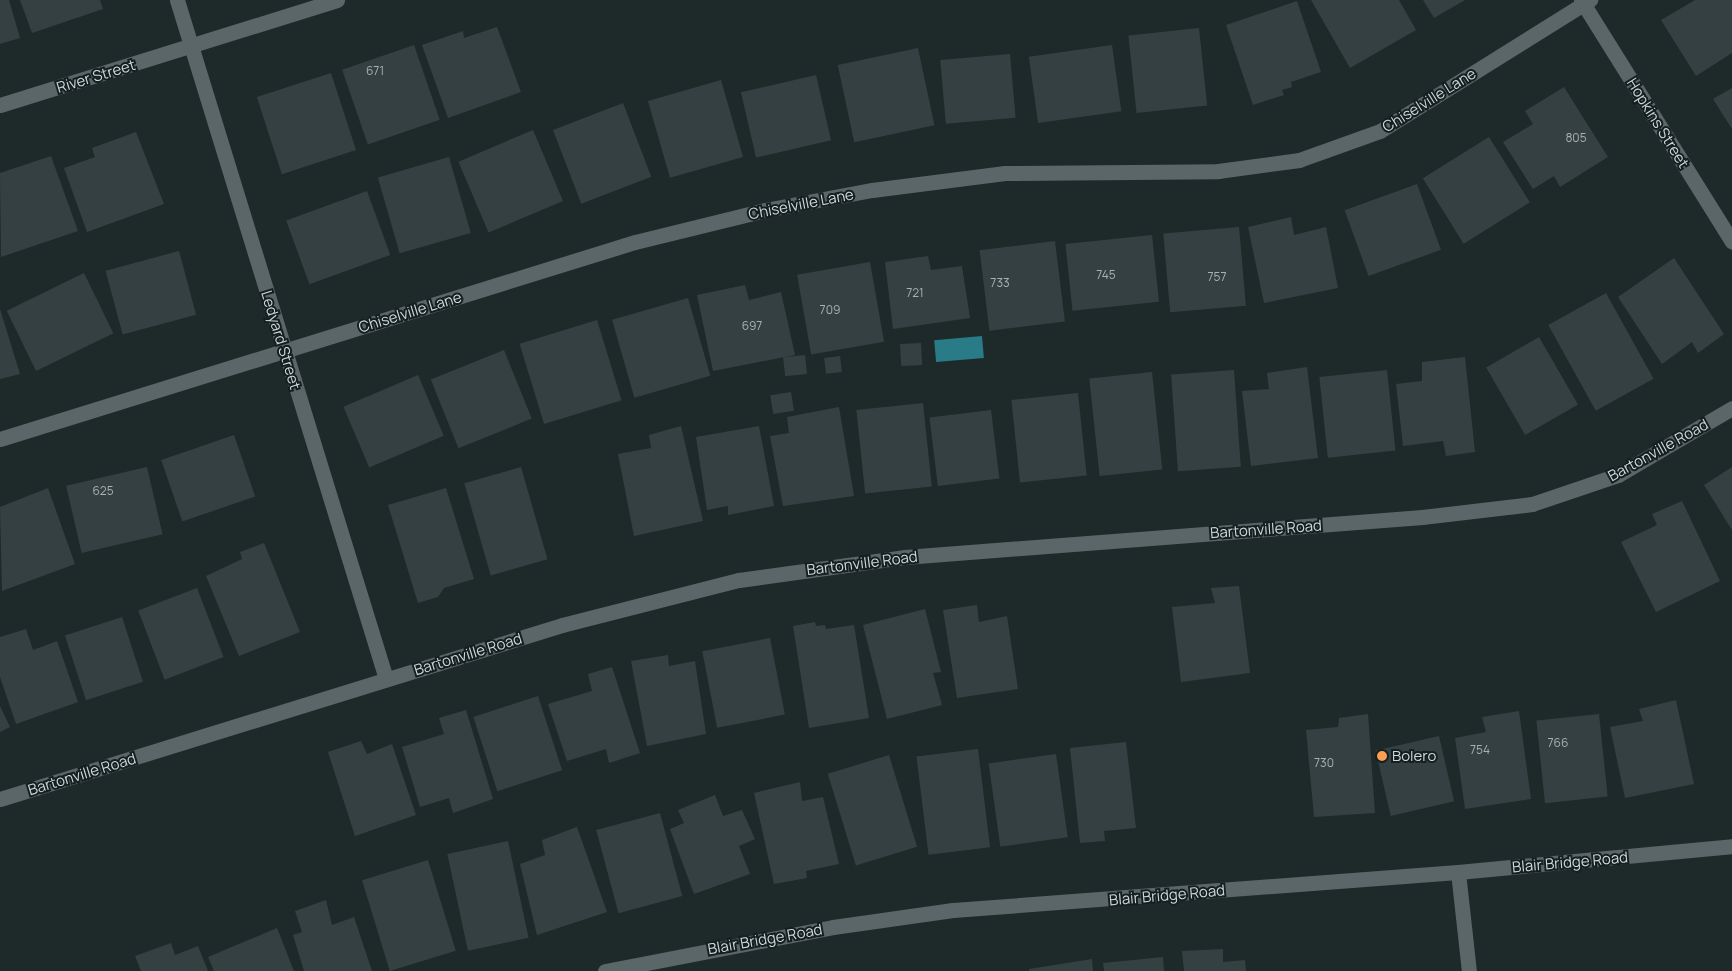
<!DOCTYPE html>
<style>
body{margin:0}
#map{position:relative;width:1732px;height:971px;overflow:hidden;background:#1e292a;font-family:Manrope,sans-serif}
div>[style]{position:absolute}
.water>*{inset:0;background:#297b87;transform-origin:0 0}
.building>*{inset:0;background:#354042;transform-origin:0 0}
.minor>*{height:15px;margin:-7.5px;padding:0 7.5px;transform-origin:7.5px;border-radius:7.5px;background:#5a6668}
.dots>*{width:14px;height:14px;translate:-50% -50%;box-sizing:border-box;border:2px solid #141f21;border-radius:50%}
span{translate:-50% -50%;white-space:nowrap;text-align:center;line-height:1.15;-webkit-text-stroke:4px #141f21;paint-order:stroke}
.number-label{font-size:12px;color:#a9b1b2}
.number-label span{-webkit-text-stroke-width:0}
.street-label{font-size:15px;color:#d0d7d8}
.poi-label{font-size:15px;color:#d0d7d8}
.left{translate:0 -50%;text-align:left}
</style>
<div id="map">
<div class="water">
<i style="left:982px;top:336px;width:22px;height:48px;rotate:85deg"></i>
</div>
<div class="building">
<i style="clip-path:polygon(0 0,9px 0,20px 38px,0 44px)"></i>
<i style="clip-path:polygon(20px 0,100px 0,103px 9px,32px 33px)"></i>
<i style="clip-path:polygon(1311px 0,1399px 0,1416px 30px,1350px 68px)"></i>
<i style="clip-path:polygon(1423px 0,1465px 0,1434px 18px)"></i>
<i style="clip-path:polygon(1695px 0,1732px 0,1732px 53px,1696px 76px,1661px 20px)"></i>
<i style="clip-path:polygon(1297px 1px,1321px 72px,1291px 82px,1292px 87px,1282px 90px,1284px 95px,1253px 105px,1226px 25px)"></i>
<i style="clip-path:polygon(497px 27px,521px 92px,448px 118px,422px 45px,463px 31px,464px 38px)"></i>
<i style="left:1199px;top:28px;width:78px;height:71px;rotate:84deg"></i>
<i style="left:414px;top:45px;width:79px;height:76px;rotate:71deg"></i>
<i style="left:1112px;top:45px;width:67px;height:84px;rotate:82deg"></i>
<i style="left:918px;top:48px;width:79px;height:82px;rotate:78deg"></i>
<i style="left:1010px;top:54px;width:64px;height:70px;rotate:85deg"></i>
<i style="left:331px;top:73px;width:81px;height:78px;rotate:72deg"></i>
<i style="left:816px;top:75px;width:67px;height:77px;rotate:77deg"></i>
<i style="left:721px;top:80px;width:80px;height:76px;rotate:74deg"></i>
<i style="clip-path:polygon(1564px 87px,1608px 157px,1560px 187px,1554px 176px,1533px 189px,1503px 142px,1533px 124px,1525px 111px)"></i>
<i style="clip-path:polygon(1732px 88px,1732px 129px,1713px 99px)"></i>
<i style="left:623px;top:103px;width:79px;height:75px;rotate:69deg"></i>
<i style="left:533px;top:130px;width:77px;height:81px;rotate:67deg"></i>
<i style="clip-path:polygon(136px 132px,164px 204px,87px 232px,64px 168px,95px 157px,92px 148px)"></i>
<i style="left:1489px;top:137px;width:77px;height:78px;rotate:58deg"></i>
<i style="clip-path:polygon(51px 156px,78px 231px,1px 257px,0 173px)"></i>
<i style="left:449px;top:157px;width:79px;height:74px;rotate:74deg"></i>
<i style="left:1417px;top:184px;width:70px;height:77px;rotate:70deg"></i>
<i style="left:367px;top:191px;width:68px;height:86px;rotate:70deg"></i>
<i style="clip-path:polygon(1291px 217px,1294px 235px,1326px 227px,1338px 288px,1264px 303px,1248px 227px)"></i>
<i style="left:1239px;top:227px;width:79px;height:76px;rotate:85deg"></i>
<i style="left:1152px;top:235px;width:67px;height:87px;rotate:84deg"></i>
<i style="left:1055px;top:241px;width:81px;height:76px;rotate:83deg"></i>
<i style="left:179px;top:251px;width:66px;height:76px;rotate:75deg"></i>
<i style="clip-path:polygon(928px 256px,931px 270px,962px 266px,970px 318px,893px 329px,885px 262px)"></i>
<i style="clip-path:polygon(1674px 258px,1724px 334px,1698px 353px,1692px 342px,1662px 364px,1618px 297px)"></i>
<i style="left:870px;top:262px;width:81px;height:74px;rotate:80deg"></i>
<i style="left:84px;top:273px;width:67px;height:86px;rotate:64deg"></i>
<i style="clip-path:polygon(745px 285px,749px 300px,781px 292px,795px 355px,713px 371px,697px 295px)"></i>
<i style="left:1606px;top:293px;width:98px;height:66px;rotate:61deg"></i>
<i style="left:688px;top:298px;width:81px;height:79px;rotate:74deg"></i>
<i style="clip-path:polygon(0 309px,20px 374px,0 379px)"></i>
<i style="left:597px;top:320px;width:84px;height:81px;rotate:73deg"></i>
<i style="left:1539px;top:337px;width:78px;height:61px;rotate:60deg"></i>
<i style="left:921px;top:343px;width:22px;height:21px;rotate:87deg"></i>
<i style="left:504px;top:350px;width:74px;height:79px;rotate:68deg"></i>
<i style="left:805px;top:355px;width:19px;height:22px;rotate:84deg"></i>
<i style="left:840px;top:356px;width:16px;height:16px;rotate:83deg"></i>
<i style="clip-path:polygon(1465px 357px,1475px 452px,1446px 456px,1443px 441px,1403px 446px,1396px 384px,1422px 381px,1422px 362px)"></i>
<i style="clip-path:polygon(1307px 367px,1318px 458px,1251px 466px,1242px 391px,1269px 389px,1267px 373px)"></i>
<i style="left:1234px;top:370px;width:97px;height:63px;rotate:86deg"></i>
<i style="left:1387px;top:370px;width:81px;height:68px;rotate:84deg"></i>
<i style="left:1152px;top:372px;width:98px;height:63px;rotate:84deg"></i>
<i style="left:418px;top:375px;width:66px;height:81px;rotate:67deg"></i>
<i style="left:791px;top:392px;width:19px;height:21px;rotate:81deg"></i>
<i style="left:1078px;top:393px;width:83px;height:67px;rotate:84deg"></i>
<i style="left:923px;top:403px;width:84px;height:67px;rotate:84deg"></i>
<i style="clip-path:polygon(839px 407px,854px 496px,783px 506px,770px 436px,789px 433px,787px 417px)"></i>
<i style="left:991px;top:410px;width:69px;height:62px;rotate:83deg"></i>
<i style="clip-path:polygon(681px 426px,703px 521px,634px 536px,618px 454px,651px 448px,649px 435px)"></i>
<i style="clip-path:polygon(759px 426px,774px 506px,728px 515px,728px 506px,707px 510px,696px 437px)"></i>
<i style="left:234px;top:435px;width:65px;height:77px;rotate:71deg"></i>
<i style="left:147px;top:467px;width:69px;height:83px;rotate:77deg"></i>
<i style="left:521px;top:467px;width:96px;height:59px;rotate:74deg"></i>
<i style="clip-path:polygon(1732px 467px,1732px 530px,1704px 485px)"></i>
<i style="clip-path:polygon(48px 488px,75px 564px,2px 591px,0 507px)"></i>
<i style="clip-path:polygon(446px 488px,474px 579px,444px 588px,438px 597px,418px 603px,388px 505px)"></i>
<i style="clip-path:polygon(1682px 501px,1720px 581px,1656px 612px,1621px 542px,1657px 525px,1652px 514px)"></i>
<i style="clip-path:polygon(264px 543px,300px 632px,239px 656px,206px 576px,242px 559px,240px 552px)"></i>
<i style="clip-path:polygon(1239px 586px,1250px 673px,1181px 682px,1172px 607px,1215px 603px,1211px 588px)"></i>
<i style="left:197px;top:588px;width:74px;height:63px;rotate:69deg"></i>
<i style="clip-path:polygon(977px 605px,979px 622px,1007px 616px,1018px 689px,957px 698px,943px 610px)"></i>
<i style="clip-path:polygon(925px 609px,941px 672px,933px 673px,942px 705px,887px 719px,863px 625px)"></i>
<i style="left:122px;top:617px;width:68px;height:60px;rotate:72deg"></i>
<i style="clip-path:polygon(815px 622px,816px 626px,825px 625px,826px 629px,854px 625px,869px 718px,809px 728px,793px 626px)"></i>
<i style="clip-path:polygon(26px 629px,33px 650px,57px 641px,78px 702px,16px 724px,0 677px,0 637px)"></i>
<i style="left:770px;top:638px;width:78px;height:69px;rotate:79deg"></i>
<i style="clip-path:polygon(668px 655px,669px 666px,695px 661px,706px 734px,647px 746px,631px 661px)"></i>
<i style="clip-path:polygon(612px 667px,640px 753px,609px 763px,606px 749px,567px 761px,548px 704px,592px 691px,588px 674px)"></i>
<i style="left:538px;top:696px;width:78px;height:68px;rotate:72deg"></i>
<i style="clip-path:polygon(1676px 700px,1694px 784px,1625px 798px,1610px 727px,1643px 721px,1639px 709px)"></i>
<i style="clip-path:polygon(0 706px,10px 727px,0 732px)"></i>
<i style="clip-path:polygon(466px 710px,493px 799px,453px 813px,449px 798px,420px 807px,402px 747px,444px 734px,439px 718px)"></i>
<i style="clip-path:polygon(1519px 711px,1531px 799px,1465px 809px,1455px 738px,1486px 732px,1482px 717px)"></i>
<i style="clip-path:polygon(1368px 714px,1375px 813px,1314px 817px,1306px 730px,1338px 727px,1339px 718px)"></i>
<i style="left:1599px;top:714px;width:83px;height:63px;rotate:84deg"></i>
<i style="left:1439px;top:736px;width:67px;height:65px;rotate:77deg"></i>
<i style="clip-path:polygon(361px 741px,367px 754px,392px 744px,416px 815px,355px 836px,328px 752px)"></i>
<i style="clip-path:polygon(1126px 742px,1136px 828px,1104px 831px,1105px 841px,1080px 843px,1070px 748px)"></i>
<i style="left:978px;top:749px;width:99px;height:62px;rotate:83deg"></i>
<i style="left:1056px;top:754px;width:84px;height:68px;rotate:82deg"></i>
<i style="left:889px;top:755px;width:96px;height:64px;rotate:73deg"></i>
<i style="clip-path:polygon(800px 782px,802px 801px,823px 797px,839px 864px,806px 871px,807px 878px,774px 884px,754px 793px)"></i>
<i style="clip-path:polygon(715px 795px,723px 816px,742px 810px,755px 839px,739px 846px,750px 874px,694px 894px,670px 829px,684px 823px,678px 810px)"></i>
<i style="left:660px;top:813px;width:86px;height:66px;rotate:75deg"></i>
<i style="clip-path:polygon(577px 827px,607px 912px,537px 935px,520px 864px,545px 855px,542px 840px)"></i>
<i style="left:508px;top:841px;width:99px;height:62px;rotate:78deg"></i>
<i style="left:428px;top:860px;width:95px;height:69px;rotate:73deg"></i>
<i style="clip-path:polygon(326px 900px,332px 925px,354px 917px,372px 971px,304px 971px,293px 935px,302px 932px,295px 911px)"></i>
<i style="clip-path:polygon(277px 928px,294px 971px,214px 971px,208px 957px)"></i>
<i style="clip-path:polygon(171px 943px,175px 955px,198px 946px,208px 971px,141px 971px,135px 956px)"></i>
<i style="clip-path:polygon(1223px 949px,1223px 962px,1245px 960px,1246px 971px,1184px 971px,1182px 951px)"></i>
<i style="clip-path:polygon(1163px 957px,1164px 971px,1104px 971px,1103px 963px)"></i>
<i style="clip-path:polygon(1092px 959px,1093px 971px,1029px 971px,1029px 969px)"></i>
</div>
<div class="minor">
<i style="left:177px;top:0;width:710px;rotate:72.89deg"></i>
<i style="left:1581px;top:0;width:285px;rotate:58deg"></i>
<i style="left:0;top:105px;width:353px;rotate:-17.3deg"></i>
<i style="left:0;top:439px;width:665px;rotate:-17.24deg"></i>
<i style="left:635px;top:242px;width:134px;rotate:-13.8deg"></i>
<i style="left:765px;top:210px;width:109px;rotate:-10.6deg"></i>
<i style="left:872px;top:190px;width:134px;rotate:-7.3deg"></i>
<i style="left:1005px;top:173px;width:213px;rotate:-0.5deg"></i>
<i style="left:1218px;top:171px;width:82px;rotate:-7.7deg"></i>
<i style="left:1299px;top:160px;width:86px;rotate:-19.7deg"></i>
<i style="left:1380px;top:131px;width:248px;rotate:-32deg"></i>
<i style="left:0;top:799px;width:588px;rotate:-17.2deg"></i>
<i style="left:562px;top:625px;width:183px;rotate:-14.3deg"></i>
<i style="left:739px;top:580px;width:168px;rotate:-7.9deg"></i>
<i style="left:905px;top:557px;width:519px;rotate:-4.42deg"></i>
<i style="left:1422px;top:517px;width:111px;rotate:-6.7deg"></i>
<i style="left:1532px;top:504px;width:91px;rotate:-18.6deg"></i>
<i style="left:1618px;top:475px;width:132px;rotate:-30.4deg"></i>
<i style="left:1458px;top:872px;width:100px;rotate:83.7deg"></i>
<i style="left:605px;top:971px;width:232px;rotate:-10.9deg"></i>
<i style="left:833px;top:927px;width:121px;rotate:-8.1deg"></i>
<i style="left:953px;top:910px;width:506px;rotate:-4.3deg"></i>
<i style="left:1458px;top:872px;width:275px;rotate:-5.4deg"></i>
</div>
<div class="dots">
<i style="left:1382px;top:756px;background:#fb9e50"></i>
</div>
<div class="number-label">
<span style="left:375px;top:71px">671</span>
<span style="left:1576px;top:138px">805</span>
<span style="left:1106px;top:275px">745</span>
<span style="left:1217px;top:277px">757</span>
<span style="left:1000px;top:283px">733</span>
<span style="left:915px;top:293px">721</span>
<span style="left:830px;top:310px">709</span>
<span style="left:752px;top:326px">697</span>
<span style="left:103px;top:491px">625</span>
<span style="left:1558px;top:743px">766</span>
<span style="left:1480px;top:750px">754</span>
<span style="left:1324px;top:763px">730</span>
</div>
<div class="street-label">
<span style="left:96px;top:76px;rotate:-17deg">River Street</span>
<span style="left:1429px;top:100px;rotate:-32deg">Chiselville Lane</span>
<span style="left:1658px;top:123px;rotate:58deg">Hopkins Street</span>
<span style="left:801px;top:204px;rotate:-11deg">Chiselville Lane</span>
<span style="left:410px;top:312px;rotate:-17deg">Chiselville Lane</span>
<span style="left:281px;top:340px;rotate:73deg">Ledyard Street</span>
<span style="left:1658px;top:450px;rotate:-29deg">Bartonville Road</span>
<span style="left:1266px;top:529px;rotate:-4deg">Bartonville Road</span>
<span style="left:862px;top:563px;rotate:-7deg">Bartonville Road</span>
<span style="left:468px;top:654px;rotate:-17deg">Bartonville Road</span>
<span style="left:82px;top:774px;rotate:-17deg">Bartonville Road</span>
<span style="left:1570px;top:862px;rotate:-5deg">Blair Bridge Road</span>
<span style="left:1167px;top:895px;rotate:-5deg">Blair Bridge Road</span>
<span style="left:765px;top:939px;rotate:-10deg">Blair Bridge Road</span>
</div>
<div class="poi-label">
<span class="left" style="left:1392px;top:756px">Bolero</span>
</div>
</div>
